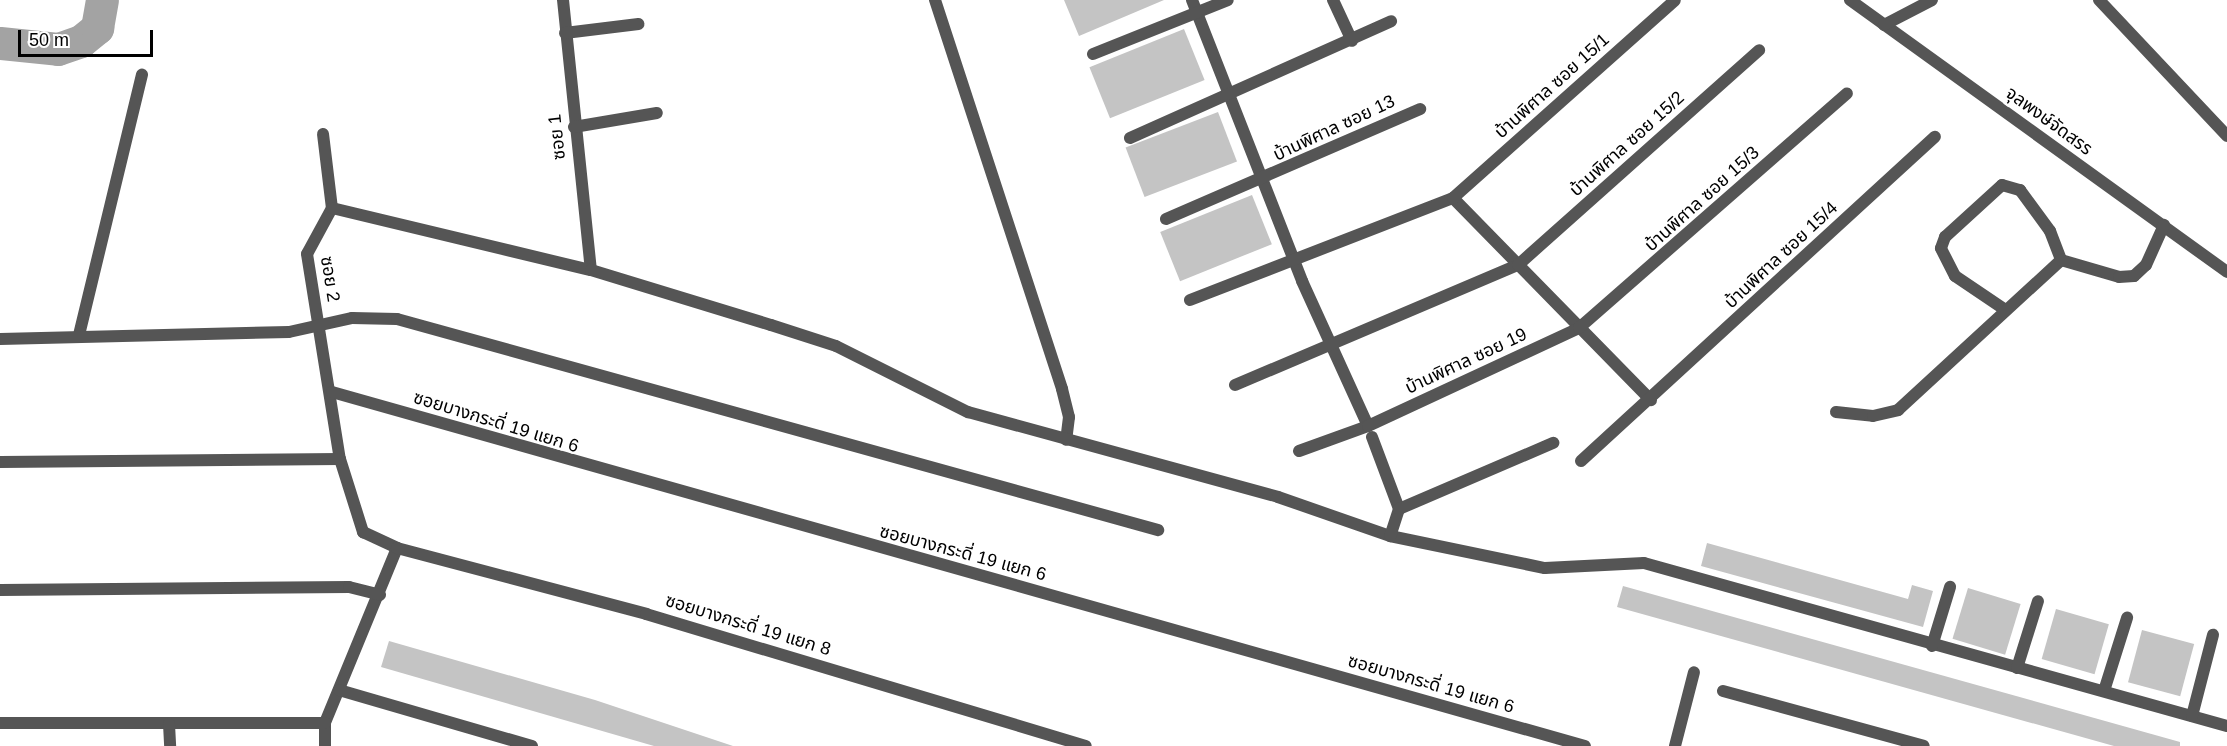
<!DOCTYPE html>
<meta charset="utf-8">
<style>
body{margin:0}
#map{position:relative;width:2227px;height:746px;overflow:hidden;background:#fff;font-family:Helvetica,"Noto Sans Thai",sans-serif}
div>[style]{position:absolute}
.river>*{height:33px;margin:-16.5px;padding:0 16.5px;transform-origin:16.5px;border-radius:16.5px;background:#a3a3a3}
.building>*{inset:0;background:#c4c4c4;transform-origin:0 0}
.minor>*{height:12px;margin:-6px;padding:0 6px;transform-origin:6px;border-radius:6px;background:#555}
span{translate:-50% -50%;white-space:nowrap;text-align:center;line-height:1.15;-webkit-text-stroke:5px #fff;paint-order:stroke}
.street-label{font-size:18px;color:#000}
.scale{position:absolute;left:18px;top:30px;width:135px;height:27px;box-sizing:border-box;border:3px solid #000;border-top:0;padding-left:8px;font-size:18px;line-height:21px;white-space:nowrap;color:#000;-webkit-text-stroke:4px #fff;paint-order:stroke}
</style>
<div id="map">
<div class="river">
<i style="left:0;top:43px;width:58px;rotate:5.9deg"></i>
<i style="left:58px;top:49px;width:24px;rotate:-19deg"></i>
<i style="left:81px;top:41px;width:21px;rotate:-39deg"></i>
<i style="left:97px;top:28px;width:28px;rotate:-80deg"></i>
</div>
<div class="building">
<i style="clip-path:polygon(1064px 0,1164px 0,1079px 36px)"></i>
<i style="left:1184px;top:29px;width:55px;height:102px;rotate:68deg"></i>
<i style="left:1218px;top:112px;width:53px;height:99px;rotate:69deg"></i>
<i style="left:1252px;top:195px;width:53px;height:99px;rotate:68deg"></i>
<i style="clip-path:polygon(1707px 543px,1908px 599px,1912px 585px,1933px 591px,1923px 627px,1701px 566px)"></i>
<i style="clip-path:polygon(1623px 586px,2180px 742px,2180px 746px,2114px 746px,1617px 607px)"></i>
<i style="left:1968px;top:588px;width:55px;height:53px;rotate:17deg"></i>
<i style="left:2056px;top:609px;width:55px;height:52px;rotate:16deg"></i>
<i style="left:2142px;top:630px;width:54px;height:54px;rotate:15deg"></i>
<i style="clip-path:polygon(389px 641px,595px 700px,733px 746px,654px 746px,381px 667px)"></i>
</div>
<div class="minor">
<i style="left:563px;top:0;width:271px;rotate:84.1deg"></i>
<i style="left:935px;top:0;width:409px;rotate:71.9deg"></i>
<i style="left:1062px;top:389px;width:29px;rotate:76deg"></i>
<i style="left:1069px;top:417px;width:23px;rotate:97deg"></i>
<i style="left:1192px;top:0;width:302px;rotate:68.6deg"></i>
<i style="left:1302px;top:281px;width:159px;rotate:65.5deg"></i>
<i style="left:1333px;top:0;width:45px;rotate:65.1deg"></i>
<i style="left:1850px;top:0;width:465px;rotate:35.8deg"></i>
<i style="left:2099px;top:0;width:187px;rotate:46.7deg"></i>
<i style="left:1884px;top:25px;width:54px;rotate:-27.5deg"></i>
<i style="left:565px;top:33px;width:74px;rotate:-7deg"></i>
<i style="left:1093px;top:54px;width:145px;rotate:-21.8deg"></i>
<i style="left:574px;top:127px;width:84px;rotate:-9.6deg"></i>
<i style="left:323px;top:134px;width:75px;rotate:83.1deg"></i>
<i style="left:332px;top:208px;width:52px;rotate:118.5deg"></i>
<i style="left:307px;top:254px;width:208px;rotate:80.9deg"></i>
<i style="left:340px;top:459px;width:77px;rotate:72.5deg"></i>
<i style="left:363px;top:532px;width:38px;rotate:25deg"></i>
<i style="left:397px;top:548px;width:189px;rotate:112.4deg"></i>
<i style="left:325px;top:723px;width:23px;rotate:90deg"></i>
<i style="left:1130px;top:138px;width:286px;rotate:-24.1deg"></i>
<i style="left:1453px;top:198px;width:283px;rotate:45.6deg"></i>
<i style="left:332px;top:208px;width:266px;rotate:13.5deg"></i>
<i style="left:591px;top:270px;width:188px;rotate:17deg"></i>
<i style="left:771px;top:325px;width:68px;rotate:17.9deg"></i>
<i style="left:836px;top:346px;width:148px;rotate:26.6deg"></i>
<i style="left:968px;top:412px;width:321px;rotate:15.3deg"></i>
<i style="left:1278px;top:497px;width:119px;rotate:19.2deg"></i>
<i style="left:1390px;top:536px;width:158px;rotate:11.7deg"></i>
<i style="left:1545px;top:568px;width:99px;rotate:-2.9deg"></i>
<i style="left:1644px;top:563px;width:605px;rotate:15.62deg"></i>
<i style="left:1166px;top:219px;width:277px;rotate:-23.4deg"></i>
<i style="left:1190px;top:300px;width:282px;rotate:-21.2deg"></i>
<i style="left:1453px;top:198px;width:297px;rotate:-41.7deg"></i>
<i style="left:2004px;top:309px;width:59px;rotate:-146deg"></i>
<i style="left:1955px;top:276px;width:31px;rotate:-117deg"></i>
<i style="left:1941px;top:248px;width:12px;rotate:-70deg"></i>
<i style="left:1945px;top:237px;width:77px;rotate:-42.4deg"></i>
<i style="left:2002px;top:185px;width:19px;rotate:16deg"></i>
<i style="left:2020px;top:190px;width:51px;rotate:53.8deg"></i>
<i style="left:2050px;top:231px;width:31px;rotate:69deg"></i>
<i style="left:79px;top:335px;width:268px;rotate:-76.4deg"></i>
<i style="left:0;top:339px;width:289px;rotate:-1.4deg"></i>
<i style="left:289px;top:332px;width:65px;rotate:-12.5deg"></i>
<i style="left:352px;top:318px;width:45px;rotate:1.3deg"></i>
<i style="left:397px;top:319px;width:790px;rotate:15.5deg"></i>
<i style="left:1235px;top:385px;width:307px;rotate:-23deg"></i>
<i style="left:1518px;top:265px;width:323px;rotate:-41.7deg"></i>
<i style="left:332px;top:392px;width:1302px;rotate:15.78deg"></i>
<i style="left:1836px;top:412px;width:37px;rotate:6deg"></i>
<i style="left:1873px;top:416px;width:26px;rotate:-13deg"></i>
<i style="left:1898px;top:410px;width:222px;rotate:-42.6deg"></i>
<i style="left:2061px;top:260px;width:60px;rotate:16.3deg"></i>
<i style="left:2119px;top:277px;width:15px;rotate:-4deg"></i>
<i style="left:2134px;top:276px;width:16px;rotate:-43deg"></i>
<i style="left:2146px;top:265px;width:44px;rotate:-65.8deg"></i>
<i style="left:1372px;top:437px;width:77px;rotate:69.4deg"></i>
<i style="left:1399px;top:509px;width:28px;rotate:108deg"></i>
<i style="left:1299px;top:451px;width:73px;rotate:-19.9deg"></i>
<i style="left:1368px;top:426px;width:233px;rotate:-24.9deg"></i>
<i style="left:1579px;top:328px;width:356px;rotate:-41.2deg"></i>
<i style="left:1581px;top:461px;width:480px;rotate:-42.5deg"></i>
<i style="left:0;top:462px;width:340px;rotate:-0.5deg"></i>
<i style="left:1399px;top:509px;width:168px;rotate:-23.2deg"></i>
<i style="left:397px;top:548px;width:258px;rotate:14.8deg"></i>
<i style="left:646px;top:614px;width:459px;rotate:16.7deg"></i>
<i style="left:0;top:590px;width:349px;rotate:-0.5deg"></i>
<i style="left:349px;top:587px;width:32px;rotate:14deg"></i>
<i style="left:1932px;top:646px;width:62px;rotate:-73deg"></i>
<i style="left:2017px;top:668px;width:70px;rotate:-72.6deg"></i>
<i style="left:339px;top:690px;width:201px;rotate:16.2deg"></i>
<i style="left:1723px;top:691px;width:208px;rotate:15.3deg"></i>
<i style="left:2104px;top:691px;width:77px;rotate:-72.5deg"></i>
<i style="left:2192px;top:716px;width:84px;rotate:-75.5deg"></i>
<i style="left:0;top:723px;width:325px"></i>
<i style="left:169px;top:724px;width:22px;rotate:87deg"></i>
<i style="left:1675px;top:746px;width:76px;rotate:-75.6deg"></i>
</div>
<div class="street-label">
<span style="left:1552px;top:86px;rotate:-42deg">บ้านพิศาล ซอย 15/1</span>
<span style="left:2049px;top:121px;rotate:36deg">จุลพงษ์จัดสรร</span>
<span style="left:1334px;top:128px;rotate:-25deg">บ้านพิศาล ซอย 13</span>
<span style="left:557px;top:137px;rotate:-96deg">ซอย 1</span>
<span style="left:1627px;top:144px;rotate:-42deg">บ้านพิศาล ซอย 15/2</span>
<span style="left:1702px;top:199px;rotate:-42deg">บ้านพิศาล ซอย 15/3</span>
<span style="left:1781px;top:255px;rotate:-43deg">บ้านพิศาล ซอย 15/4</span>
<span style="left:330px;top:279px;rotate:81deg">ซอย 2</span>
<span style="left:1466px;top:361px;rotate:-25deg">บ้านพิศาล ซอย 19</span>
<span style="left:496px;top:422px;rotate:17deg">ซอยบางกระดี่ 19 แยก 6</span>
<span style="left:963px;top:553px;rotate:15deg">ซอยบางกระดี่ 19 แยก 6</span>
<span style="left:748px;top:625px;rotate:17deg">ซอยบางกระดี่ 19 แยก 8</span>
<span style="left:1431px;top:684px;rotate:16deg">ซอยบางกระดี่ 19 แยก 6</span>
</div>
<div class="scale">50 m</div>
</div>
